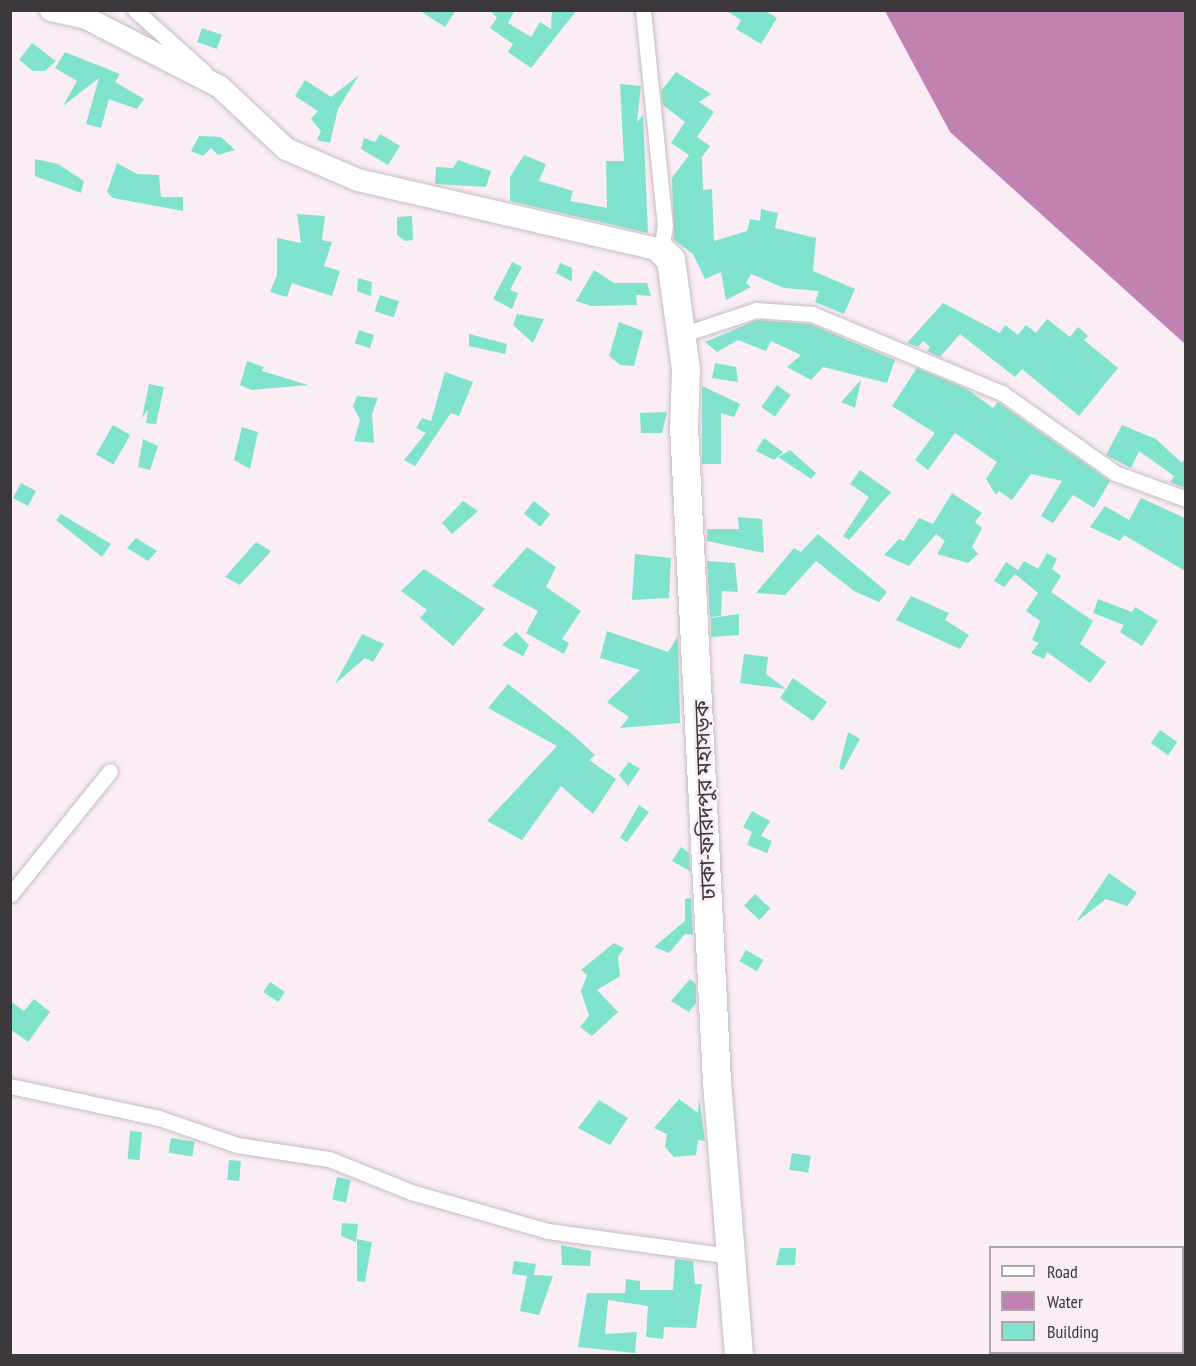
<!DOCTYPE html>
<meta charset="utf-8">
<style>
body{margin:0}
#map{position:relative;width:1196px;height:1366px;overflow:hidden;background:#faedf6;font-family:"PT Sans Narrow","Noto Sans Bengali",sans-serif}
div>[style]{position:absolute}
.water>*{inset:0;background:#c182b1}
.building>*{inset:0;background:#7fe3ce;transform-origin:0 0}
.roads{filter:drop-shadow(0 0 2px #c8bbc4) drop-shadow(0 0 2px #c8bbc4)}
.street>*{height:15px;margin:-7.5px;padding:0 7.5px;transform-origin:7.5px;border-radius:7.5px;background:#fff}
.secondary>*{height:22px;margin:-11px;padding:0 11px;transform-origin:11px;border-radius:11px;background:#fff}
.highway>*{height:28px;margin:-14px;padding:0 14px;transform-origin:14px;border-radius:14px;background:#fff}
span{translate:-50% -50%;white-space:nowrap;text-align:center;line-height:1.15;-webkit-text-stroke:5px #faedf6;paint-order:stroke}
.street-label{font-size:21px;color:#3c373b}
.frame{position:absolute;inset:0;border:12px solid #3c373b;pointer-events:none}
.legend{position:absolute;left:989px;top:1246px;width:195px;height:108px;box-sizing:border-box;background:#faedf6;border:2px solid #aea4ab;margin:0;padding:8px 10px;list-style:none;font-size:18px;color:#3c373b}
.legend li{display:flex;align-items:center;gap:12px;height:30px}
.legend b{width:30px;border:2px solid #aea4ab}
</style>
<div id="map">
<div class="water">
<i style="clip-path:polygon(885px 11px,1185px 11px,1185px 344px,950px 132px)"></i>
</div>
<div class="building">
<i style="clip-path:polygon(419px 10px,456px 10px,445px 27px)"></i>
<i style="clip-path:polygon(490px 10px,515px 10px,508px 23px,531px 37px,540px 22px,551px 29px,552px 10px,577px 10px,531px 68px,508px 52px,513px 44px,490px 28px,497px 18px)"></i>
<i style="clip-path:polygon(725px 10px,764px 10px,777px 18px,761px 44px,736px 29px,741px 20px)"></i>
<i style="left:202px;top:28px;width:21px;height:15px;rotate:19deg"></i>
<i style="clip-path:polygon(32px 43px,56px 61px,45px 71px,33px 71px,19px 60px)"></i>
<i style="clip-path:polygon(65px 52px,120px 74px,115px 82px,144px 99px,137px 109px,109px 99px,101px 128px,86px 124px,99px 78px,63px 106px,77px 81px,55px 68px)"></i>
<i style="clip-path:polygon(676px 72px,711px 94px,699px 102px,714px 112px,697px 137px,710px 146px,702px 157px,703px 190px,712px 189px,714px 241px,747px 231px,750px 219px,760px 221px,761px 209px,778px 213px,775px 228px,816px 238px,813px 271px,855px 289px,844px 314px,815px 302px,819px 291px,784px 288px,751px 274px,746px 283px,751px 287px,726px 300px,721px 272px,705px 279px,693px 254px,674px 240px,672px 178px,689px 155px,671px 143px,685px 122px,663px 105px,661px 91px)"></i>
<i style="clip-path:polygon(359px 75px,338px 109px,330px 143px,317px 140px,321px 131px,311px 119px,318px 111px,295px 96px,305px 80px,331px 97px)"></i>
<i style="clip-path:polygon(620px 84px,641px 86px,637px 122px,643px 115px,648px 233px,510px 201px,510px 177px,524px 155px,546px 164px,539px 181px,573px 191px,570px 201px,607px 208px,606px 161px,624px 161px)"></i>
<i style="clip-path:polygon(380px 134px,400px 146px,388px 165px,361px 149px,364px 138px,375px 142px)"></i>
<i style="clip-path:polygon(199px 136px,221px 137px,235px 150px,218px 155px,211px 148px,203px 156px,191px 151px)"></i>
<i style="clip-path:polygon(35px 159px,58px 164px,84px 181px,81px 193px,35px 176px)"></i>
<i style="clip-path:polygon(458px 160px,491px 171px,486px 187px,435px 184px,436px 167px,453px 168px)"></i>
<i style="clip-path:polygon(117px 163px,137px 174px,159px 175px,161px 197px,183px 197px,183px 211px,113px 198px,107px 192px)"></i>
<i style="clip-path:polygon(297px 214px,325px 216px,322px 240px,332px 242px,324px 266px,340px 271px,332px 296px,292px 283px,287px 297px,270px 292px,277px 275px,277px 238px,301px 243px)"></i>
<i style="clip-path:polygon(412px 216px,413px 240px,405px 241px,397px 235px,397px 217px)"></i>
<i style="clip-path:polygon(512px 262px,522px 267px,510px 290px,518px 293px,512px 309px,493px 299px)"></i>
<i style="clip-path:polygon(560px 263px,572px 268px,572px 282px,556px 273px)"></i>
<i style="clip-path:polygon(594px 270px,614px 283px,647px 283px,651px 296px,636px 295px,637px 305px,591px 306px,576px 301px)"></i>
<i style="clip-path:polygon(358px 278px,372px 282px,371px 296px,357px 291px)"></i>
<i style="left:380px;top:295px;width:20px;height:17px;rotate:18deg"></i>
<i style="clip-path:polygon(943px 303px,1000px 333px,1005px 325px,1018px 335px,1026px 325px,1036px 333px,1047px 319px,1070px 337px,1078px 327px,1088px 336px,1084px 340px,1118px 368px,1079px 416px,1022px 369px,1015px 377px,960px 334px,940px 357px,927px 351px,930px 347px,923px 341px,918px 347px,907px 343px)"></i>
<i style="clip-path:polygon(517px 314px,544px 319px,533px 343px,513px 325px)"></i>
<i style="clip-path:polygon(757px 320px,810px 324px,895px 360px,887px 383px,823px 367px,811px 380px,787px 367px,801px 355px,771px 341px,766px 351px,738px 340px,717px 352px,705px 342px)"></i>
<i style="clip-path:polygon(619px 322px,643px 331px,634px 366px,620px 365px,609px 356px)"></i>
<i style="left:359px;top:330px;width:16px;height:14px;rotate:18deg"></i>
<i style="clip-path:polygon(469px 334px,507px 344px,505px 354px,469px 346px)"></i>
<i style="clip-path:polygon(247px 361px,264px 367px,262px 371px,308px 385px,252px 390px,240px 385px)"></i>
<i style="clip-path:polygon(715px 363px,736px 367px,738px 382px,712px 378px)"></i>
<i style="clip-path:polygon(917px 368px,967px 389px,993px 408px,998px 402px,1110px 481px,1094px 508px,1073px 495px,1053px 523px,1041px 516px,1062px 481px,1031px 474px,1012px 500px,999px 491px,996px 495px,986px 479px,997px 462px,955px 433px,928px 470px,915px 460px,935px 433px,892px 406px)"></i>
<i style="clip-path:polygon(445px 372px,473px 382px,459px 416px,451px 413px,415px 466px,404px 460px,426px 433px,416px 428px,422px 418px,431px 421px)"></i>
<i style="clip-path:polygon(861px 380px,855px 408px,841px 402px)"></i>
<i style="clip-path:polygon(149px 384px,164px 387px,156px 424px,146px 423px,148px 410px,142px 418px)"></i>
<i style="left:777px;top:385px;width:17px;height:27px;rotate:36deg"></i>
<i style="clip-path:polygon(702px 386px,740px 404px,734px 417px,721px 413px,721px 464px,702px 464px)"></i>
<i style="clip-path:polygon(357px 396px,378px 398px,372px 414px,374px 443px,354px 441px,360px 420px,353px 406px)"></i>
<i style="clip-path:polygon(667px 412px,662px 433px,641px 433px,640px 413px)"></i>
<i style="left:113px;top:425px;width:20px;height:34px;rotate:30deg"></i>
<i style="clip-path:polygon(1122px 425px,1156px 439px,1182px 463px,1185px 458px,1185px 488px,1170px 482px,1174px 476px,1139px 451px,1131px 468px,1106px 455px)"></i>
<i style="clip-path:polygon(242px 427px,258px 432px,250px 469px,234px 460px)"></i>
<i style="clip-path:polygon(764px 438px,783px 452px,774px 460px,756px 451px)"></i>
<i style="clip-path:polygon(143px 439px,158px 446px,150px 470px,138px 467px)"></i>
<i style="clip-path:polygon(790px 450px,816px 473px,811px 479px,778px 457px)"></i>
<i style="clip-path:polygon(860px 470px,891px 492px,849px 540px,843px 536px,869px 497px,850px 484px)"></i>
<i style="left:21px;top:483px;width:17px;height:17px;rotate:28deg"></i>
<i style="clip-path:polygon(952px 493px,982px 513px,975px 522px,982px 528px,972px 547px,978px 554px,968px 563px,937px 554px,945px 541px,936px 534px,909px 566px,884px 555px,899px 539px,904px 541px,919px 518px,933px 524px)"></i>
<i style="clip-path:polygon(1141px 498px,1185px 518px,1185px 571px,1124px 535px,1120px 541px,1090px 527px,1105px 506px,1129px 520px)"></i>
<i style="clip-path:polygon(463px 501px,478px 511px,452px 534px,442px 523px)"></i>
<i style="left:534px;top:501px;width:21px;height:16px;rotate:39deg"></i>
<i style="clip-path:polygon(61px 514px,111px 544px,102px 557px,56px 520px)"></i>
<i style="clip-path:polygon(738px 517px,762px 519px,764px 553px,707px 541px,707px 529px,739px 529px)"></i>
<i style="clip-path:polygon(818px 534px,887px 592px,879px 602px,854px 591px,816px 561px,785px 595px,756px 593px,794px 548px,801px 552px)"></i>
<i style="clip-path:polygon(136px 538px,157px 551px,148px 561px,127px 548px)"></i>
<i style="clip-path:polygon(256px 542px,271px 551px,240px 585px,225px 577px)"></i>
<i style="clip-path:polygon(527px 547px,556px 567px,546px 587px,581px 611px,562px 639px,569px 643px,564px 654px,526px 633px,538px 611px,492px 586px)"></i>
<i style="clip-path:polygon(1047px 553px,1057px 559px,1052px 569px,1061px 576px,1051px 592px,1093px 621px,1080px 644px,1106px 662px,1090px 683px,1047px 652px,1044px 659px,1031px 653px,1039px 643px,1032px 640px,1040px 621px,1026px 611px,1038px 593px,1015px 574px,1004px 587px,994px 581px,1006px 562px,1018px 570px,1024px 561px,1038px 569px)"></i>
<i style="clip-path:polygon(635px 554px,671px 558px,669px 598px,632px 600px)"></i>
<i style="clip-path:polygon(707px 561px,735px 563px,738px 592px,722px 591px,721px 616px,710px 617px)"></i>
<i style="clip-path:polygon(424px 569px,485px 609px,453px 646px,420px 618px,427px 610px,401px 591px)"></i>
<i style="clip-path:polygon(911px 596px,949px 613px,945px 620px,969px 635px,960px 649px,896px 620px)"></i>
<i style="clip-path:polygon(1098px 599px,1132px 612px,1135px 607px,1158px 621px,1142px 646px,1120px 632px,1124px 625px,1093px 613px)"></i>
<i style="clip-path:polygon(739px 614px,739px 635px,711px 637px,711px 618px)"></i>
<i style="clip-path:polygon(607px 631px,668px 652px,678px 636px,680px 723px,620px 728px,629px 717px,607px 702px,640px 670px,600px 658px)"></i>
<i style="clip-path:polygon(516px 632px,529px 645px,523px 656px,502px 645px)"></i>
<i style="clip-path:polygon(362px 634px,384px 644px,373px 662px,365px 658px,335px 684px)"></i>
<i style="clip-path:polygon(744px 654px,768px 657px,766px 674px,786px 689px,793px 678px,827px 702px,813px 721px,780px 698px,786px 689px,740px 683px)"></i>
<i style="clip-path:polygon(508px 684px,571px 733px,595px 755px,589px 760px,616px 779px,593px 814px,561px 786px,522px 840px,487px 821px,557px 746px,488px 708px)"></i>
<i style="left:1160px;top:730px;width:21px;height:16px;rotate:35deg"></i>
<i style="clip-path:polygon(848px 732px,860px 739px,843px 770px,839px 768px)"></i>
<i style="clip-path:polygon(629px 762px,640px 769px,628px 786px,619px 775px)"></i>
<i style="clip-path:polygon(639px 805px,649px 812px,627px 842px,620px 838px)"></i>
<i style="clip-path:polygon(752px 811px,770px 821px,761px 836px,772px 841px,767px 853px,747px 845px,752px 832px,743px 827px)"></i>
<i style="clip-path:polygon(681px 847px,689px 853px,690px 871px,672px 861px)"></i>
<i style="clip-path:polygon(1109px 873px,1137px 893px,1127px 906px,1106px 899px,1076px 922px)"></i>
<i style="left:755px;top:894px;width:21px;height:16px;rotate:43deg"></i>
<i style="clip-path:polygon(691px 898px,693px 935px,685px 934px,669px 953px,654px 947px,685px 921px,685px 899px)"></i>
<i style="clip-path:polygon(614px 943px,624px 948px,618px 957px,620px 976px,597px 990px,618px 1012px,592px 1036px,580px 1027px,589px 1016px,581px 991px,587px 975px,581px 970px)"></i>
<i style="left:746px;top:950px;width:20px;height:13px;rotate:30deg"></i>
<i style="clip-path:polygon(690px 979px,696px 984px,696px 1003px,689px 1012px,671px 1001px)"></i>
<i style="left:270px;top:982px;width:18px;height:12px;rotate:34deg"></i>
<i style="clip-path:polygon(34px 999px,50px 1012px,28px 1042px,10px 1029px,10px 1001px,24px 1011px)"></i>
<i style="clip-path:polygon(699px 1097px,705px 1141px,698px 1140px,696px 1155px,674px 1157px,665px 1147px,667px 1134px,654px 1128px,679px 1099px,698px 1113px)"></i>
<i style="clip-path:polygon(599px 1100px,628px 1118px,610px 1145px,578px 1128px)"></i>
<i style="left:130px;top:1131px;width:12px;height:28px;rotate:5deg"></i>
<i style="left:171px;top:1138px;width:24px;height:15px;rotate:9deg"></i>
<i style="left:792px;top:1153px;width:19px;height:17px;rotate:9deg"></i>
<i style="left:229px;top:1160px;width:12px;height:20px;rotate:5deg"></i>
<i style="left:337px;top:1177px;width:14px;height:23px;rotate:12deg"></i>
<i style="clip-path:polygon(342px 1223px,358px 1224px,356px 1242px,341px 1236px)"></i>
<i style="clip-path:polygon(357px 1239px,372px 1242px,365px 1282px,357px 1281px)"></i>
<i style="clip-path:polygon(561px 1245px,591px 1251px,590px 1266px,562px 1265px)"></i>
<i style="clip-path:polygon(780px 1248px,796px 1248px,795px 1265px,776px 1265px)"></i>
<i style="clip-path:polygon(675px 1259px,693px 1261px,695px 1284px,702px 1284px,696px 1328px,664px 1327px,663px 1339px,646px 1337px,648px 1306px,608px 1300px,605px 1334px,637px 1332px,635px 1353px,578px 1347px,587px 1293px,625px 1293px,626px 1279px,640px 1281px,640px 1290px,673px 1290px)"></i>
<i style="clip-path:polygon(514px 1261px,536px 1264px,534px 1275px,553px 1276px,539px 1315px,520px 1311px,527px 1276px,512px 1274px)"></i>
</div>
<div class="roads">
<div class="street">
<i style="left:135px;top:10px;width:93px;rotate:41.9deg"></i>
<i style="left:643px;top:10px;width:216px;rotate:84.2deg"></i>
<i style="left:665px;top:225px;width:25px;rotate:99deg"></i>
<i style="left:681px;top:335px;width:79px;rotate:-18.4deg"></i>
<i style="left:756px;top:310px;width:56px;rotate:4.1deg"></i>
<i style="left:812px;top:314px;width:206px;rotate:22.6deg"></i>
<i style="left:1002px;top:393px;width:138px;rotate:35.3deg"></i>
<i style="left:1115px;top:473px;width:76px;rotate:20.1deg"></i>
<i style="left:10px;top:895px;width:159px;rotate:-51.1deg"></i>
<i style="left:10px;top:1086px;width:152px;rotate:12.1deg"></i>
<i style="left:159px;top:1118px;width:83px;rotate:19.1deg"></i>
<i style="left:237px;top:1145px;width:93px;rotate:8.7deg"></i>
<i style="left:329px;top:1159px;width:88px;rotate:21.9deg"></i>
<i style="left:411px;top:1192px;width:142px;rotate:15.9deg"></i>
<i style="left:548px;top:1231px;width:185px;rotate:7.8deg"></i>
</div>
<div class="secondary">
<i style="left:51px;top:10px;width:36px;rotate:13deg"></i>
<i style="left:86px;top:18px;width:151px;rotate:27.2deg"></i>
<i style="left:220px;top:87px;width:91px;rotate:43.2deg"></i>
<i style="left:286px;top:149px;width:78px;rotate:23.3deg"></i>
<i style="left:358px;top:180px;width:311px;rotate:13deg"></i>
</div>
<div class="highway">
<i style="left:661px;top:250px;width:14px;rotate:45deg"></i>
<i style="left:671px;top:260px;width:111px;rotate:82.2deg"></i>
<i style="left:686px;top:370px;width:56px;rotate:92deg"></i>
<i style="left:684px;top:426px;width:657px;rotate:87.12deg"></i>
<i style="left:717px;top:1082px;width:275px;rotate:85.4deg"></i>
</div>
</div>
<div class="street-label">
<span style="left:705px;top:800px;rotate:-92deg">ঢাকা-ফরিদপুর মহাসড়ক</span>
</div>
<div class="frame"></div>
<ul class="legend">
<li><b style="height:8px;background:#fff"></b>Road</li>
<li><b style="height:16px;background:#c182b1"></b>Water</li>
<li><b style="height:16px;background:#7fe3ce"></b>Building</li>
</ul>
</div>
